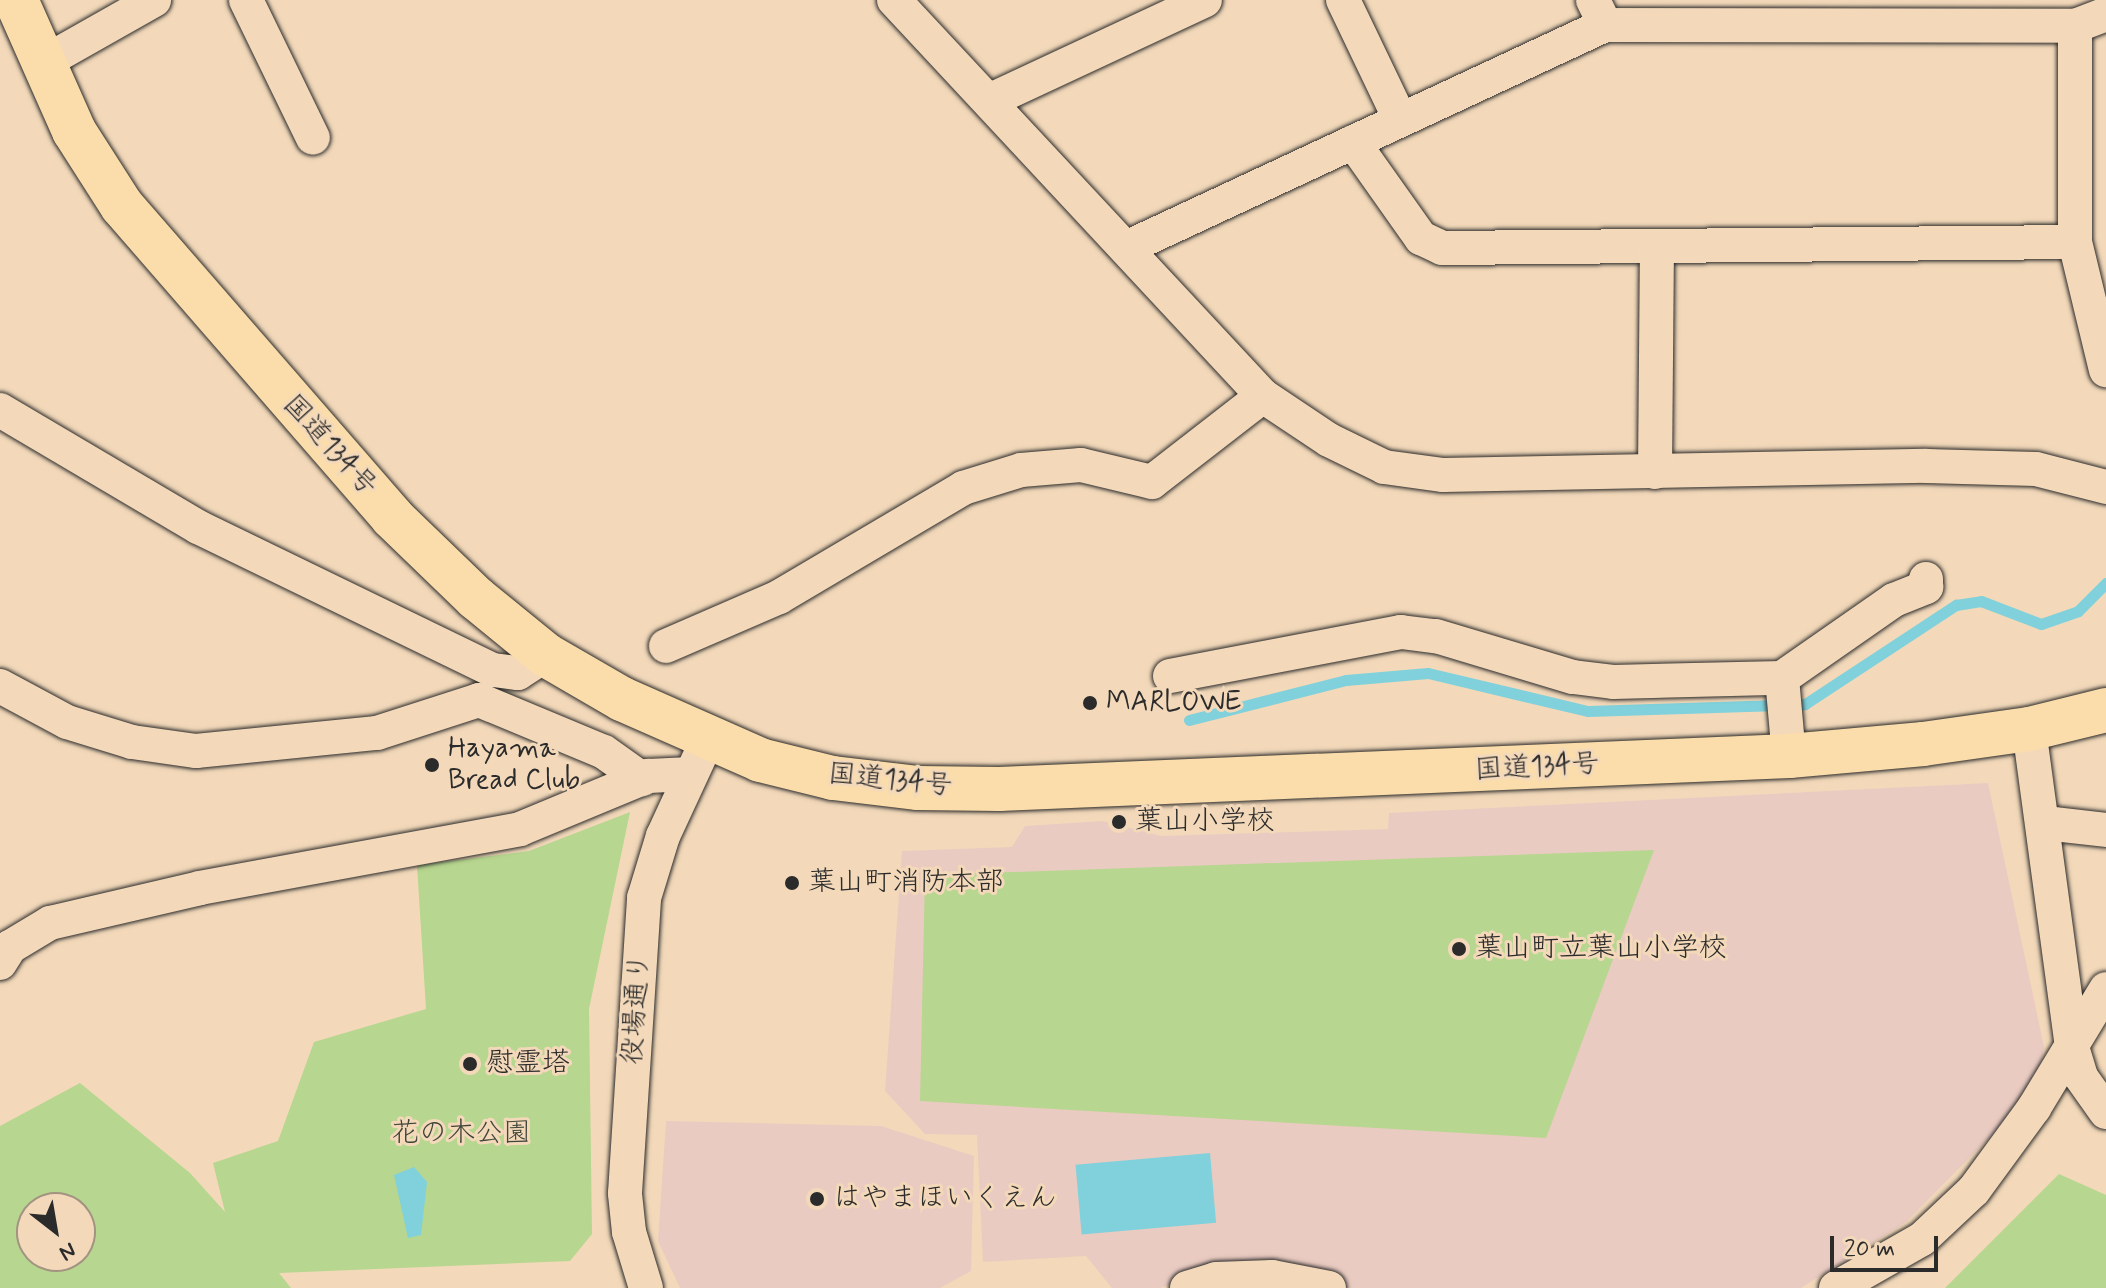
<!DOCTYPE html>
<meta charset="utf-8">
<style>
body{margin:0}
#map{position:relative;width:2106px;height:1288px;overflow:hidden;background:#f3d9ba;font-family:Mynerve,"Klee One",sans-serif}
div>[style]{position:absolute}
.built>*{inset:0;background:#eacbc1}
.green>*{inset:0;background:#b7d68f}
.water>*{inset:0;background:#80d1db;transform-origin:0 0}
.stream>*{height:11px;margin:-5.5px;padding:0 5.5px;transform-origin:5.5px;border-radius:5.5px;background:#80d1db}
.roads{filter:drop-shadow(0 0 2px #2b2b2b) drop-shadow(0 0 2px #2b2b2b)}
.minor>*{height:34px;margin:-17px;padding:0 17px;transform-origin:17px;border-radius:17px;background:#f3d9ba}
.highway>*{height:44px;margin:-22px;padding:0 22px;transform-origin:22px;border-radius:22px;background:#fbddab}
.dots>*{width:22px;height:22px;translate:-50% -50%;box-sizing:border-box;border:4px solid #f3d9ba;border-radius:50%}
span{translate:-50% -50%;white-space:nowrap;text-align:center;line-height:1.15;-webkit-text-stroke:6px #f3d9ba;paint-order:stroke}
.street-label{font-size:28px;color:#2b2b2b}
.poi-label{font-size:28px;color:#2b2b2b}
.left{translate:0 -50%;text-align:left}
.park-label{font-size:28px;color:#40453a}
.north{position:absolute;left:16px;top:1192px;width:80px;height:80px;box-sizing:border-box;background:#f3d9ba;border:2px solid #a39381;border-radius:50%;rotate:149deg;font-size:22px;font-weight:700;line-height:32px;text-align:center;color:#2b2b2b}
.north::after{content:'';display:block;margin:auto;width:28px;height:36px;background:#2b2b2b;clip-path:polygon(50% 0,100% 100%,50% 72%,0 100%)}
.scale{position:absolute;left:1830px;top:1236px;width:108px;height:36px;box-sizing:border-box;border:4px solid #2b2b2b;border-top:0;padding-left:10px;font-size:24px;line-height:28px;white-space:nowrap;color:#2b2b2b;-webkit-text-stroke:6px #f3d9ba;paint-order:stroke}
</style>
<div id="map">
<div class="built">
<i style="clip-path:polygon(1988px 783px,2044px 1047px,2039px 1074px,1994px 1133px,1906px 1222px,1801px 1288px,1350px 1288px,1279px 1272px,1219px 1270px,1160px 1288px,1112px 1288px,1086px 1256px,983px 1262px,977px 1135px,925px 1134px,885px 1091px,902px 851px,1012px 847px,1025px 826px,1103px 821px,1161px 836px,1388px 829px,1389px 813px)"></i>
<i style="clip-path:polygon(666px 1121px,881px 1126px,974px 1156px,971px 1271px,940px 1288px,680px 1288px,658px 1241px)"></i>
</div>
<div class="green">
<i style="clip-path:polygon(evenodd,630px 812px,589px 1009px,592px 1234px,570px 1261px,279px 1273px,291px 1288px,0 1288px,0 1126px,80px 1083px,190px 1173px,225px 1212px,213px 1163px,278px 1141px,314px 1042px,426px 1009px,417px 865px,529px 851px,630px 812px,32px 1208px,80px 1208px,80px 1256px,32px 1256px,32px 1208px)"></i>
<i style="clip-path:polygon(1654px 850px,1546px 1138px,920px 1101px,925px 875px)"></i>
<i style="clip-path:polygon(2059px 1174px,2106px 1195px,2106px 1288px,1945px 1288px)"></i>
</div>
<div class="water">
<i style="left:1210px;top:1153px;width:70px;height:135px;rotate:85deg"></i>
<i style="clip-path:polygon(414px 1167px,427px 1182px,421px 1235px,408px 1238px,394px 1175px)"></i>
</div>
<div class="stream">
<i style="left:1189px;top:720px;width:162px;rotate:-14.3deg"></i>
<i style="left:1346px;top:680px;width:82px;rotate:-4.9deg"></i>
<i style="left:1428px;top:673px;width:164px;rotate:13.4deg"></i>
<i style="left:1588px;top:711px;width:217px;rotate:-1.8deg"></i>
<i style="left:1805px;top:704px;width:181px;rotate:-33.3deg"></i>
<i style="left:1956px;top:605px;width:25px;rotate:-9deg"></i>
<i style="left:1981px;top:601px;width:64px;rotate:21deg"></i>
<i style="left:2041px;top:624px;width:39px;rotate:-19deg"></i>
<i style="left:2078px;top:611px;width:40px;rotate:-45deg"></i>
</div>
<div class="roads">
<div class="minor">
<i style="left:246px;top:0;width:153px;rotate:64.1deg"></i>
<i style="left:894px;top:0;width:541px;rotate:47.02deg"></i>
<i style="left:1263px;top:396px;width:79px;rotate:33.7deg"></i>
<i style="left:1329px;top:440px;width:61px;rotate:26.1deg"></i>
<i style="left:1384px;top:467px;width:60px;rotate:7.7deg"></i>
<i style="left:1443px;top:475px;width:483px;rotate:-1.1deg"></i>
<i style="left:1926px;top:466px;width:110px;rotate:1.6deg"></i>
<i style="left:2036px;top:469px;width:72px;rotate:14.4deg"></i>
<i style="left:1343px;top:0;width:132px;rotate:64.4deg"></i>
<i style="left:1593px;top:0;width:28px;rotate:64deg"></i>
<i style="left:2075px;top:26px;width:33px;rotate:-21deg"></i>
<i style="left:41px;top:64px;width:130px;rotate:-29.5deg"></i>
<i style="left:991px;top:100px;width:236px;rotate:-25deg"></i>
<i style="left:1353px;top:142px;width:118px;rotate:54.7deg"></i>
<i style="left:1421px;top:238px;width:23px;rotate:25deg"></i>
<i style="left:1442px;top:248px;width:633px;rotate:-0.54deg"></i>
<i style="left:1126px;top:248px;width:528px;rotate:-24.96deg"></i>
<i style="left:1605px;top:25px;width:470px;rotate:0.1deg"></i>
<i style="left:2075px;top:26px;width:216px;rotate:90deg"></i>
<i style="left:2075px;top:242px;width:132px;rotate:76.4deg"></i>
<i style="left:0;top:410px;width:230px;rotate:30.6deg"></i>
<i style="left:198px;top:527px;width:328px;rotate:25.9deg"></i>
<i style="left:493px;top:670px;width:25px;rotate:7deg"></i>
<i style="left:518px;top:673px;width:33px;rotate:-33deg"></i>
<i style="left:1655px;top:472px;width:225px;rotate:-89.5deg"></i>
<i style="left:666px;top:646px;width:123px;rotate:-23.4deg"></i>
<i style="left:779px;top:597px;width:214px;rotate:-30.6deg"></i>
<i style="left:963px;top:488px;width:61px;rotate:-17.2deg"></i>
<i style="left:1021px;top:470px;width:60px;rotate:-4.8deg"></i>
<i style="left:1081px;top:465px;width:73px;rotate:13.5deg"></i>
<i style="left:1152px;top:482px;width:140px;rotate:-37.8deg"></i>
<i style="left:1170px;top:676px;width:235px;rotate:-10.8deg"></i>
<i style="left:1401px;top:632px;width:35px;rotate:7deg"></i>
<i style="left:1436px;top:636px;width:143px;rotate:16.7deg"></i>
<i style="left:1573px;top:677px;width:40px;rotate:7.1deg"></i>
<i style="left:1613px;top:682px;width:169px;rotate:-1.4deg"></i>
<i style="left:1782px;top:678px;width:78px;rotate:84.9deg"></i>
<i style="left:1782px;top:678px;width:136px;rotate:-34.9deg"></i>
<i style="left:1894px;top:600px;width:35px;rotate:-22deg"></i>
<i style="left:1926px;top:587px;width:8px;rotate:-90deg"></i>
<i style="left:0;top:686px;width:76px;rotate:28.2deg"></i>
<i style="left:67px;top:722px;width:68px;rotate:17.1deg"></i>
<i style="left:132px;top:742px;width:65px;rotate:8deg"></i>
<i style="left:196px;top:751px;width:182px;rotate:-5.7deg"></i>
<i style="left:377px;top:733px;width:107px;rotate:-17.9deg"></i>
<i style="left:479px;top:700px;width:135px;rotate:22.6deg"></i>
<i style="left:604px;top:752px;width:47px;rotate:35.4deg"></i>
<i style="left:2029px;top:729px;width:321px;rotate:82.3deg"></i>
<i style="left:2072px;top:1047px;width:31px;rotate:73deg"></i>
<i style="left:2081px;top:1077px;width:43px;rotate:54.5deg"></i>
<i style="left:2045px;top:823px;width:61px;rotate:6.5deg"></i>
<i style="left:0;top:963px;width:19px;rotate:-58deg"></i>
<i style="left:10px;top:947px;width:47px;rotate:-31deg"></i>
<i style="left:50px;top:923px;width:154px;rotate:-13.1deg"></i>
<i style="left:200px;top:888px;width:325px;rotate:-10.4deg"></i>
<i style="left:520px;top:829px;width:139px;rotate:-22.5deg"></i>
<i style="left:648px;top:776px;width:43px;rotate:-2.7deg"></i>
<i style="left:646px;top:1288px;width:59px;rotate:-106.9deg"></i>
<i style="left:629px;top:1232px;width:39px;rotate:-96deg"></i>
<i style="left:625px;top:1193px;width:296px;rotate:-86.3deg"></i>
<i style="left:644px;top:898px;width:65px;rotate:-73deg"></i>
<i style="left:663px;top:836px;width:86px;rotate:-65.2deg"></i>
<i style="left:1187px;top:1288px;width:30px;rotate:-17deg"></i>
<i style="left:1216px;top:1279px;width:56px;rotate:-2deg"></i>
<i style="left:1272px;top:1277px;width:58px;rotate:10.9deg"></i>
<i style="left:1836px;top:1288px;width:99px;rotate:-29.7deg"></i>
<i style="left:1922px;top:1239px;width:71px;rotate:-43.3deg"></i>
<i style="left:1974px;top:1190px;width:102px;rotate:-53.8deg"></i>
<i style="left:2034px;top:1108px;width:139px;rotate:-58.8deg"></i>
</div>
<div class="highway">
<i style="left:16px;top:0;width:143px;rotate:66.1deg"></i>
<i style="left:74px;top:131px;width:89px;rotate:57.4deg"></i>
<i style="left:122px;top:206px;width:412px;rotate:49deg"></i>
<i style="left:392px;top:517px;width:117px;rotate:44deg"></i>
<i style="left:476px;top:598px;width:90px;rotate:39.2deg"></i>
<i style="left:546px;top:655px;width:88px;rotate:30.1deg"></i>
<i style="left:622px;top:699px;width:151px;rotate:23.8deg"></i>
<i style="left:760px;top:760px;width:75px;rotate:13.9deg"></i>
<i style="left:833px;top:778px;width:86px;rotate:6.7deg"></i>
<i style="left:918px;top:788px;width:81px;rotate:0.7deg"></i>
<i style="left:999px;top:789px;width:791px;rotate:-2.39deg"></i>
<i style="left:1789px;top:756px;width:135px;rotate:-5.1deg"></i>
<i style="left:1923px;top:744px;width:107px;rotate:-8.1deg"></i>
<i style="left:2029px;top:729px;width:79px;rotate:-13.9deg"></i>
</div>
</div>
<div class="dots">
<i style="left:1090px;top:703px;background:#2b2b2b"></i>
<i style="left:432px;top:765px;background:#2b2b2b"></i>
<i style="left:1119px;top:822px;background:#2b2b2b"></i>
<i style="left:792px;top:883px;background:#2b2b2b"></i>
<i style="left:1459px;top:949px;background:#2b2b2b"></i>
<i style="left:470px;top:1064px;background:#2b2b2b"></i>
<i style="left:817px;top:1199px;background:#2b2b2b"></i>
</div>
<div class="street-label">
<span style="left:329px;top:446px;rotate:48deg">国道134号</span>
<span style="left:1537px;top:768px;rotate:-3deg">国道134号</span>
<span style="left:890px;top:781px;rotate:6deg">国道134号</span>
<span style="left:637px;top:1009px;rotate:-86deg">役場通り</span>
</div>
<div class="poi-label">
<span class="left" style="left:1106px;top:703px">MARLOWE</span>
<span class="left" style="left:448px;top:765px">Hayama<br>Bread Club</span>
<span class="left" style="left:1135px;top:822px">葉山小学校</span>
<span class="left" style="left:808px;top:883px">葉山町消防本部</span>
<span class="left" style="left:1475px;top:949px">葉山町立葉山小学校</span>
<span class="left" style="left:486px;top:1064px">慰霊塔</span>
<span class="left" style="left:833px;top:1199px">はやまほいくえん</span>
</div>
<div class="park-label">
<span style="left:461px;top:1134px">花の木公園</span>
</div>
<div class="north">N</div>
<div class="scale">20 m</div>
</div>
